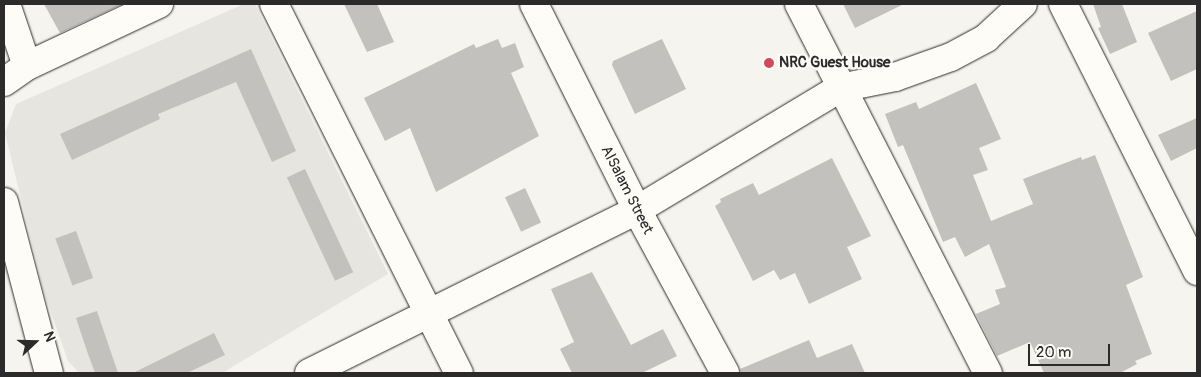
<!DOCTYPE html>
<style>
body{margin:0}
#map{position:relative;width:1201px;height:377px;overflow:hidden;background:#f5f4ef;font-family:Pangolin,sans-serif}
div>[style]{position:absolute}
.built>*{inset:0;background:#e6e5e0}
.building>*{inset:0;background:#c2c1be;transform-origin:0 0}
.roads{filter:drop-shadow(0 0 1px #2b2b2b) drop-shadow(0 0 1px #2b2b2b)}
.street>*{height:28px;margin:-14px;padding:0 14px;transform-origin:14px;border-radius:14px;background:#fdfcf7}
.dots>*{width:14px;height:14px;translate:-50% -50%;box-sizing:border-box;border:2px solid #fdfcf7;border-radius:50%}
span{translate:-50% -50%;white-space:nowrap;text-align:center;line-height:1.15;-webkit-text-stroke:4.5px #fdfcf7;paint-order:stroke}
.poi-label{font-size:15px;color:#2b2b2b;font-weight:700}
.left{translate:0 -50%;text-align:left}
.street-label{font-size:15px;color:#2b2b2b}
.frame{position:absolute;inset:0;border:5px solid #2b2b2b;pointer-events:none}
.north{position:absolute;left:10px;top:317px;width:50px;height:50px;-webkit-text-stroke:4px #fdfcf7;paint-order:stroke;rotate:69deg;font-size:14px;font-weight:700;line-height:20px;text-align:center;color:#2b2b2b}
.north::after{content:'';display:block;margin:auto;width:18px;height:22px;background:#2b2b2b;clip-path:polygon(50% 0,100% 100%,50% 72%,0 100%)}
.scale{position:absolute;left:1028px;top:344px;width:82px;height:22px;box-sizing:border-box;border:2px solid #2b2b2b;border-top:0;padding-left:6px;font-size:15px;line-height:18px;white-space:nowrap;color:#2b2b2b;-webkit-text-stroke:4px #fdfcf7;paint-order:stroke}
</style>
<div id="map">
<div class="built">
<i style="clip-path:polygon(244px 4px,255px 4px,388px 274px,222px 373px,79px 373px,68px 361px,44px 293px,5px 133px,16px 104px)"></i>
</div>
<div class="building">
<i style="clip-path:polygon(44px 4px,123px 4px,60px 33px)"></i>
<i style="clip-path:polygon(344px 4px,377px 4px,394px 42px,367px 52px)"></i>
<i style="clip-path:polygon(843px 4px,904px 4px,855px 28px)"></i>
<i style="clip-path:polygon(1093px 4px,1122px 4px,1137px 42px,1110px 54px,1098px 28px,1101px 27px)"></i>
<i style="clip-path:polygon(1197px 11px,1197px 69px,1171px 81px,1148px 33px)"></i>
<i style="clip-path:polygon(498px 39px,502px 48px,515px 43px,524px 67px,511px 73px,539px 136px,436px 192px,410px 128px,385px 141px,364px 98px,474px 44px,476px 48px)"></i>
<i style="clip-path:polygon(662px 39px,686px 89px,635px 114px,612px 65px,613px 61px)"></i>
<i style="clip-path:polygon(251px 49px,296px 151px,272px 162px,236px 82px,158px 114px,160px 119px,72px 160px,60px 134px)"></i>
<i style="clip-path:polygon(976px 83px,1001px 139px,979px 148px,988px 170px,973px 175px,991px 221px,1033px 204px,1023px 179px,1081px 157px,1082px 160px,1095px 155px,1143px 277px,1126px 285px,1152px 354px,1135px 361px,1137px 364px,1120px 373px,1044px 373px,1030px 342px,997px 356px,976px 314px,1000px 304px,995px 290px,1006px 287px,989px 244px,965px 257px,955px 237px,943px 242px,903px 145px,898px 147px,885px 114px,916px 102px,919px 109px)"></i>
<i style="clip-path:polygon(1197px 118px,1197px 148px,1171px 161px,1158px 135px)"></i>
<i style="clip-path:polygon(832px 158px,871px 236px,847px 247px,862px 279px,809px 304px,795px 273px,780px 280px,774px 270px,753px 281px,715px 206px,721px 202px,720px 199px,753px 183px,759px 195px)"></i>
<i style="left:305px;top:169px;width:114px;height:20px;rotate:65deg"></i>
<i style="left:525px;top:188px;width:38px;height:22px;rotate:65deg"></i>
<i style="left:76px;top:231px;width:50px;height:22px;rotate:70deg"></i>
<i style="clip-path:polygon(592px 272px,631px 345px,663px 329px,677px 356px,642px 373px,572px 373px,560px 349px,574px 342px,551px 289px)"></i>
<i style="clip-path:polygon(97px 311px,118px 373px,95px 373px,88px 354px,76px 318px)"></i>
<i style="clip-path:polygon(214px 333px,225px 355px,187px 373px,133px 373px)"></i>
<i style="clip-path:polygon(809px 340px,817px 358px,852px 344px,865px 373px,741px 373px,740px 369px)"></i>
</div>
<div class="roads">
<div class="street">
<i style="left:6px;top:4px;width:65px;rotate:71.3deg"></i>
<i style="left:274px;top:4px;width:413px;rotate:63.4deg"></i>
<i style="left:534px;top:4px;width:230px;rotate:63.4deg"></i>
<i style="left:637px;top:210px;width:185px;rotate:61.6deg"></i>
<i style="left:799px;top:4px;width:415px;rotate:62.9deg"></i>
<i style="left:1063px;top:4px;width:299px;rotate:63.3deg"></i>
<i style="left:4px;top:82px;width:28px;rotate:-35deg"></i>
<i style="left:27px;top:66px;width:146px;rotate:-25.2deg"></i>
<i style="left:4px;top:202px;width:177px;rotate:75.3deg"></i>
<i style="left:309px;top:373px;width:366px;rotate:-26.4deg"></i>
<i style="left:637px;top:210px;width:237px;rotate:-31deg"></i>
<i style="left:840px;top:88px;width:56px;rotate:-11.3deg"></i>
<i style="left:895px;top:77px;width:59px;rotate:-19.7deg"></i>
<i style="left:951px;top:57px;width:40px;rotate:-28deg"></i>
<i style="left:986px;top:38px;width:50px;rotate:-42.6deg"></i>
</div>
</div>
<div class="dots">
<i style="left:769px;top:63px;background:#d1495b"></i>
</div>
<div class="poi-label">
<span class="left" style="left:779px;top:63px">NRC Guest House</span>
</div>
<div class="street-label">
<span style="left:627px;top:190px;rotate:63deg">AlSalam Street</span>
</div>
<div class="frame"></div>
<div class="north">N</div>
<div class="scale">20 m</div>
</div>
